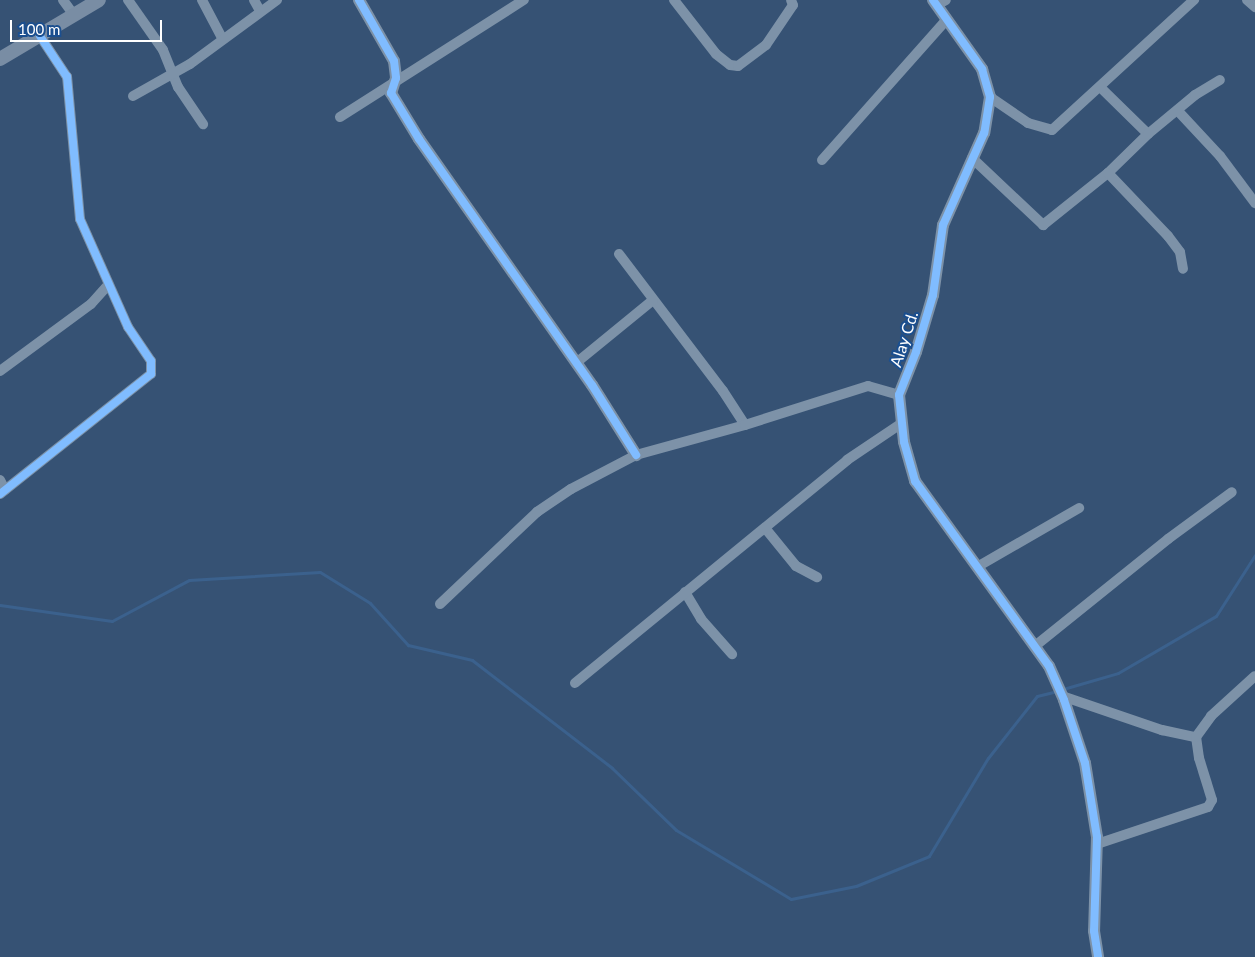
<!DOCTYPE html>
<style>
body{margin:0}
#map{position:relative;width:1255px;height:957px;overflow:hidden;background:#365274;font-family:Lato,sans-serif}
div>[style]{position:absolute}
.stream>*{height:3px;margin:-1.5px;padding:0 1.5px;transform-origin:1.5px;border-radius:1.5px;background:#3b618d}
.minor>*{height:10px;margin:-5px;padding:0 5px;transform-origin:5px;border-radius:5px;background:#7d92a8}
.tertiary>*{height:12px;margin:-6px;padding:0 6px;transform-origin:6px;border-radius:6px;background:#7d92a8}
.secondary>*{height:14px;margin:-7px;padding:0 7px;transform-origin:7px;border-radius:7px;background:#798da4}
.cycleway>*{height:8px;margin:-4px;padding:0 4px;transform-origin:4px;border-radius:4px;background:#80bcff}
span{translate:-50% -50%;white-space:nowrap;text-align:center;line-height:1.15;-webkit-text-stroke:4px #1b4f8f;paint-order:stroke}
.street-label{font-size:16px;color:#fff}
.scale{position:absolute;left:10px;top:20px;width:152px;height:22px;box-sizing:border-box;border:2px solid #fff;border-top:0;padding-left:6px;font-size:15px;line-height:18px;white-space:nowrap;color:#fff;-webkit-text-stroke:4px #1b4f8f;paint-order:stroke}
</style>
<div id="map">
<div class="stream">
<i style="left:0;top:605px;width:113px;rotate:8.1deg"></i>
<i style="left:112px;top:621px;width:87px;rotate:-28deg"></i>
<i style="left:189px;top:580px;width:131px;rotate:-3.5deg"></i>
<i style="left:320px;top:572px;width:59px;rotate:31.8deg"></i>
<i style="left:370px;top:603px;width:57px;rotate:47.9deg"></i>
<i style="left:408px;top:645px;width:66px;rotate:13.2deg"></i>
<i style="left:472px;top:660px;width:177px;rotate:37.6deg"></i>
<i style="left:612px;top:768px;width:89px;rotate:44.1deg"></i>
<i style="left:676px;top:830px;width:134px;rotate:31deg"></i>
<i style="left:791px;top:899px;width:66px;rotate:-11.3deg"></i>
<i style="left:856px;top:886px;width:79px;rotate:-22.3deg"></i>
<i style="left:929px;top:856px;width:114px;rotate:-59deg"></i>
<i style="left:988px;top:758px;width:79px;rotate:-51.7deg"></i>
<i style="left:1037px;top:696px;width:21px;rotate:-14deg"></i>
<i style="left:1063px;top:689px;width:57px;rotate:-16.2deg"></i>
<i style="left:1118px;top:673px;width:113px;rotate:-30.2deg"></i>
<i style="left:1216px;top:616px;width:72px;rotate:-57.4deg"></i>
</div>
<div class="minor">
<i style="left:63px;top:0;width:19px;rotate:54deg"></i>
<i style="left:128px;top:0;width:61px;rotate:55deg"></i>
<i style="left:163px;top:50px;width:40px;rotate:68deg"></i>
<i style="left:178px;top:87px;width:45px;rotate:56deg"></i>
<i style="left:202px;top:0;width:43px;rotate:62.2deg"></i>
<i style="left:254px;top:0;width:13px;rotate:61deg"></i>
<i style="left:674px;top:0;width:68px;rotate:52.1deg"></i>
<i style="left:716px;top:54px;width:18px;rotate:38deg"></i>
<i style="left:730px;top:65px;width:8px;rotate:7deg"></i>
<i style="left:738px;top:66px;width:35px;rotate:-37deg"></i>
<i style="left:766px;top:45px;width:48px;rotate:-56deg"></i>
<i style="left:793px;top:5px;width:5px;rotate:-112deg"></i>
<i style="left:1247px;top:0;width:11px;rotate:41deg"></i>
<i style="left:937px;top:5px;width:10px;rotate:-29deg"></i>
<i style="left:1100px;top:87px;width:67px;rotate:44.4deg"></i>
<i style="left:133px;top:96px;width:65px;rotate:-29.3deg"></i>
<i style="left:190px;top:64px;width:108px;rotate:-36.3deg"></i>
<i style="left:990px;top:97px;width:46px;rotate:34.4deg"></i>
<i style="left:1028px;top:123px;width:25px;rotate:16deg"></i>
<i style="left:1052px;top:130px;width:193px;rotate:-42.5deg"></i>
<i style="left:1178px;top:111px;width:62px;rotate:47deg"></i>
<i style="left:1220px;top:156px;width:59px;rotate:53.3deg"></i>
<i style="left:340px;top:117px;width:218px;rotate:-32.5deg"></i>
<i style="left:972px;top:158px;width:98px;rotate:43.3deg"></i>
<i style="left:1043px;top:225px;width:83px;rotate:-38.7deg"></i>
<i style="left:1108px;top:173px;width:56px;rotate:-44.3deg"></i>
<i style="left:1148px;top:134px;width:61px;rotate:-39.7deg"></i>
<i style="left:1195px;top:95px;width:29px;rotate:-31deg"></i>
<i style="left:822px;top:160px;width:188px;rotate:-48.4deg"></i>
<i style="left:1108px;top:173px;width:87px;rotate:46.4deg"></i>
<i style="left:1168px;top:236px;width:20px;rotate:53deg"></i>
<i style="left:1180px;top:252px;width:17px;rotate:80deg"></i>
<i style="left:619px;top:254px;width:172px;rotate:52.8deg"></i>
<i style="left:723px;top:391px;width:40px;rotate:57.1deg"></i>
<i style="left:576px;top:363px;width:99px;rotate:-39.3deg"></i>
<i style="left:0;top:371px;width:113px;rotate:-36.4deg"></i>
<i style="left:91px;top:304px;width:24px;rotate:-48deg"></i>
<i style="left:0;top:480px;width:11px;rotate:63deg"></i>
<i style="left:0;top:494px;width:193px;rotate:-38.5deg"></i>
<i style="left:151px;top:374px;width:13px;rotate:-90deg"></i>
<i style="left:151px;top:361px;width:41px;rotate:-124.1deg"></i>
<i style="left:128px;top:327px;width:118px;rotate:-114deg"></i>
<i style="left:80px;top:219px;width:143px;rotate:-95.2deg"></i>
<i style="left:67px;top:77px;width:49px;rotate:-123.4deg"></i>
<i style="left:765px;top:528px;width:49px;rotate:50.8deg"></i>
<i style="left:796px;top:566px;width:24px;rotate:28deg"></i>
<i style="left:977px;top:567px;width:118px;rotate:-30deg"></i>
<i style="left:685px;top:592px;width:31px;rotate:59deg"></i>
<i style="left:701px;top:619px;width:47px;rotate:48.5deg"></i>
<i style="left:440px;top:604px;width:134px;rotate:-43.5deg"></i>
<i style="left:537px;top:512px;width:41px;rotate:-34.1deg"></i>
<i style="left:571px;top:489px;width:73px;rotate:-27.6deg"></i>
<i style="left:636px;top:455px;width:113px;rotate:-15.4deg"></i>
<i style="left:745px;top:425px;width:129px;rotate:-17.6deg"></i>
<i style="left:868px;top:386px;width:32px;rotate:16deg"></i>
<i style="left:1035px;top:646px;width:171px;rotate:-38.8deg"></i>
<i style="left:1168px;top:539px;width:79px;rotate:-36.3deg"></i>
<i style="left:575px;top:683px;width:352px;rotate:-39.3deg"></i>
<i style="left:847px;top:460px;width:66px;rotate:-33.9deg"></i>
<i style="left:1062px;top:696px;width:106px;rotate:18.8deg"></i>
<i style="left:1162px;top:730px;width:35px;rotate:12deg"></i>
<i style="left:1097px;top:844px;width:117px;rotate:-18.4deg"></i>
<i style="left:1208px;top:807px;width:8px;rotate:-60deg"></i>
<i style="left:1212px;top:800px;width:44px;rotate:-107.2deg"></i>
<i style="left:1199px;top:758px;width:21px;rotate:-98deg"></i>
<i style="left:1196px;top:737px;width:26px;rotate:-54deg"></i>
<i style="left:1211px;top:716px;width:59px;rotate:-42.3deg"></i>
</div>
<div class="tertiary">
<i style="left:359px;top:0;width:70px;rotate:60.2deg"></i>
<i style="left:394px;top:61px;width:17px;rotate:83deg"></i>
<i style="left:396px;top:78px;width:16px;rotate:108deg"></i>
<i style="left:391px;top:93px;width:54px;rotate:58.7deg"></i>
<i style="left:419px;top:139px;width:301px;rotate:54.9deg"></i>
<i style="left:592px;top:385px;width:83px;rotate:57.8deg"></i>
<i style="left:933px;top:0;width:85px;rotate:54.6deg"></i>
<i style="left:982px;top:69px;width:29px;rotate:74deg"></i>
<i style="left:990px;top:97px;width:36px;rotate:99deg"></i>
<i style="left:984px;top:133px;width:101px;rotate:114deg"></i>
<i style="left:943px;top:225px;width:71px;rotate:98.1deg"></i>
<i style="left:933px;top:295px;width:59px;rotate:106.6deg"></i>
<i style="left:916px;top:352px;width:46px;rotate:111.6deg"></i>
<i style="left:899px;top:395px;width:47px;rotate:83.9deg"></i>
<i style="left:904px;top:442px;width:41px;rotate:74.2deg"></i>
<i style="left:915px;top:481px;width:228px;rotate:54.1deg"></i>
<i style="left:1049px;top:666px;width:37px;rotate:66deg"></i>
<i style="left:1064px;top:700px;width:66px;rotate:71.6deg"></i>
<i style="left:1085px;top:763px;width:75px;rotate:80.8deg"></i>
<i style="left:1097px;top:837px;width:94px;rotate:91.8deg"></i>
<i style="left:1094px;top:931px;width:26px;rotate:81deg"></i>
</div>
<div class="secondary">
<i style="left:0;top:59px;width:115px;rotate:-30.8deg"></i>
</div>
<div class="cycleway">
<i style="left:359px;top:0;width:70px;rotate:60.2deg"></i>
<i style="left:394px;top:61px;width:17px;rotate:83deg"></i>
<i style="left:396px;top:78px;width:16px;rotate:108deg"></i>
<i style="left:391px;top:93px;width:54px;rotate:58.7deg"></i>
<i style="left:419px;top:139px;width:301px;rotate:54.9deg"></i>
<i style="left:592px;top:385px;width:83px;rotate:57.8deg"></i>
<i style="left:933px;top:0;width:85px;rotate:54.6deg"></i>
<i style="left:982px;top:69px;width:29px;rotate:74deg"></i>
<i style="left:990px;top:97px;width:36px;rotate:99deg"></i>
<i style="left:984px;top:133px;width:101px;rotate:114deg"></i>
<i style="left:943px;top:225px;width:71px;rotate:98.1deg"></i>
<i style="left:933px;top:295px;width:59px;rotate:106.6deg"></i>
<i style="left:916px;top:352px;width:46px;rotate:111.6deg"></i>
<i style="left:899px;top:395px;width:47px;rotate:83.9deg"></i>
<i style="left:904px;top:442px;width:41px;rotate:74.2deg"></i>
<i style="left:915px;top:481px;width:228px;rotate:54.1deg"></i>
<i style="left:1049px;top:666px;width:37px;rotate:66deg"></i>
<i style="left:1064px;top:700px;width:66px;rotate:71.6deg"></i>
<i style="left:1085px;top:763px;width:75px;rotate:80.8deg"></i>
<i style="left:1097px;top:837px;width:94px;rotate:91.8deg"></i>
<i style="left:1094px;top:931px;width:26px;rotate:81deg"></i>
<i style="left:0;top:494px;width:193px;rotate:-38.5deg"></i>
<i style="left:151px;top:374px;width:13px;rotate:-90deg"></i>
<i style="left:151px;top:361px;width:41px;rotate:-124.1deg"></i>
<i style="left:128px;top:327px;width:118px;rotate:-114deg"></i>
<i style="left:80px;top:219px;width:143px;rotate:-95.2deg"></i>
<i style="left:67px;top:77px;width:49px;rotate:-123.4deg"></i>
</div>
<div class="street-label">
<span style="left:904px;top:339px;rotate:-72deg">Alay Cd.</span>
</div>
<div class="scale">100 m</div>
</div>
